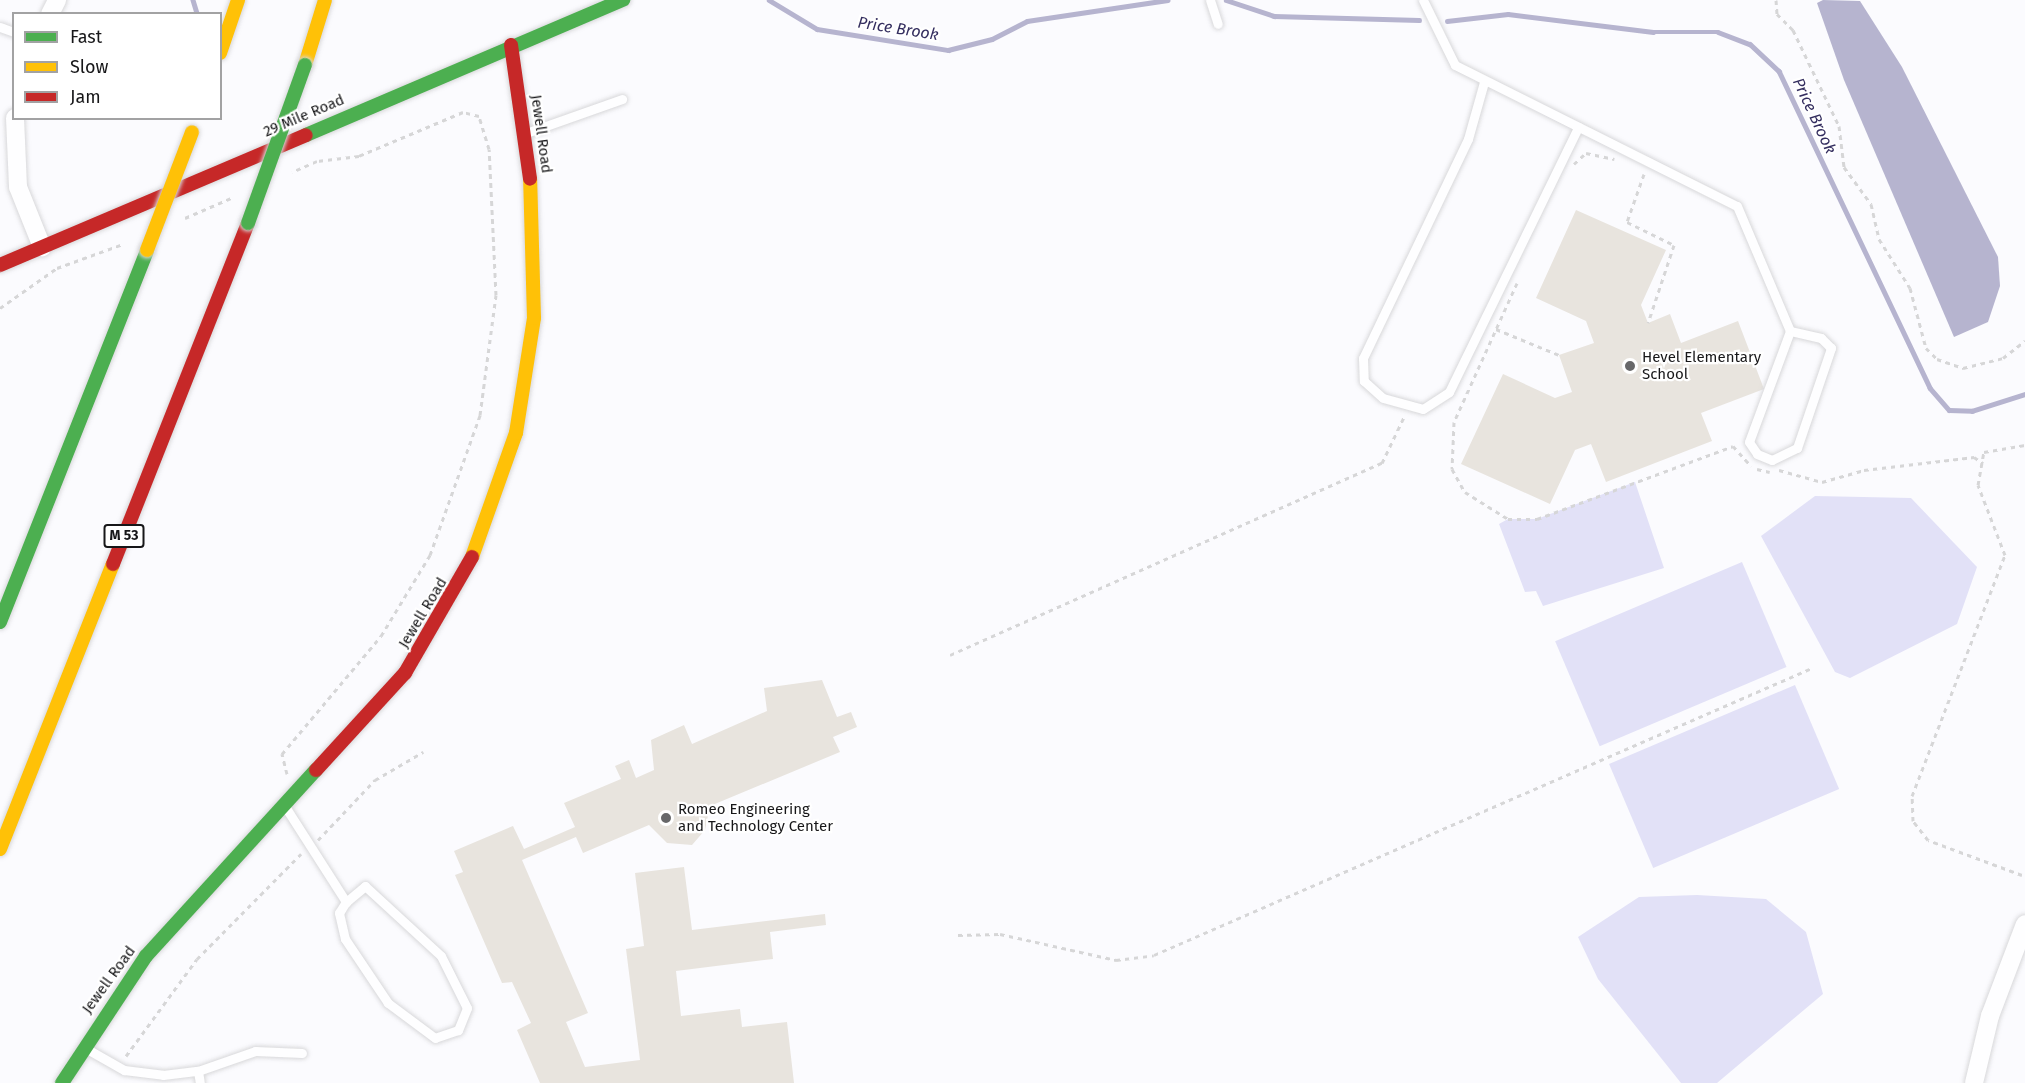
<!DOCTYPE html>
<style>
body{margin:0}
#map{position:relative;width:2025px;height:1083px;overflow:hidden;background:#fbfbfe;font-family:"Fira Sans",sans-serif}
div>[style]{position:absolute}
.green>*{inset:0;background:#e2e1f7;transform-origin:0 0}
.water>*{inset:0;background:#b6b4cf}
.stream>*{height:4.5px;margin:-2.25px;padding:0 2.25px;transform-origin:2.25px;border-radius:2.25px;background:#b6b4cf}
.building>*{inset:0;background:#e8e4de}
.path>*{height:3px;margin-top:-1.5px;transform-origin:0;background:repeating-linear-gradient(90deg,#d6d6d7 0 4.5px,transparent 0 9px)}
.roads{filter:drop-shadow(0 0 2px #d8d8da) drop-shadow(0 0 2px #d8d8da)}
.lane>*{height:9px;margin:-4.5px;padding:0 4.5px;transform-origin:4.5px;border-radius:4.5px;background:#fefeff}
.street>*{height:18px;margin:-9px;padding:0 9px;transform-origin:9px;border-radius:9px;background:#fefeff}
.fast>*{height:14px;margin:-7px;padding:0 7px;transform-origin:7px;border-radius:7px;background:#4caf50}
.slow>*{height:14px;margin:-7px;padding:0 7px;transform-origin:7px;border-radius:7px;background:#ffc107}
.jam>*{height:14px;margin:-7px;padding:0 7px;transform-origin:7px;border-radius:7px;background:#c62828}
.bridges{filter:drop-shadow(0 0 2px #d8d8da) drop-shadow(0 0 2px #d8d8da)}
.fast-bridge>*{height:14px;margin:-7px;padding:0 7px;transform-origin:7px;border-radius:7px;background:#4caf50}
.slow-bridge>*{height:14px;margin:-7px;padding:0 7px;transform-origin:7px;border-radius:7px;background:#ffc107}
.dots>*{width:16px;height:16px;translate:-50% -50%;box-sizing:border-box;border:3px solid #fff;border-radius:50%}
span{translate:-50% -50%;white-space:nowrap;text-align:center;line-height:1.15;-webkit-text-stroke:4.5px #fff;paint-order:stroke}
.shield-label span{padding:2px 4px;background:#fff;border:2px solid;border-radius:4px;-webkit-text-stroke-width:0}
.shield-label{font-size:14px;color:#171719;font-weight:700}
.street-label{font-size:15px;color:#171719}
.poi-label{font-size:15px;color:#171719}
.left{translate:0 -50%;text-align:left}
.water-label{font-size:16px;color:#342e5f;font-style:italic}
.legend{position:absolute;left:12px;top:12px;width:210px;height:108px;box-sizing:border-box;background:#fff;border:2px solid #a2a2a3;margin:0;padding:8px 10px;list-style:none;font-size:18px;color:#171719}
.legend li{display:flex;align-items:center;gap:12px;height:30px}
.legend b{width:30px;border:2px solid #a2a2a3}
</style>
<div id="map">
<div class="green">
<i style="clip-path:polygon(1635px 482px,1664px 568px,1543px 606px,1536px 591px,1525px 592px,1499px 524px,1508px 519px,1537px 519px)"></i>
<i style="clip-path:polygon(1815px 496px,1911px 498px,1977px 567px,1957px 624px,1850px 678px,1835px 672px,1761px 536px)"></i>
<i style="left:1742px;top:562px;width:114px;height:203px;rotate:67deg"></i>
<i style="left:1795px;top:685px;width:113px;height:202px;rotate:67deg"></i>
<i style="clip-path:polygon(1697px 895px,1766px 899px,1806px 932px,1823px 994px,1717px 1083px,1681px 1083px,1598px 979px,1578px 937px,1639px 897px)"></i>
</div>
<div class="water">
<i style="clip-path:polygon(1823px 0,1860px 1px,1902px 67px,1998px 257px,2000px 286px,1988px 322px,1954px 337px,1844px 80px,1817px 3px)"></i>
</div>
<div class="stream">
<i style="left:193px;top:0;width:14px;rotate:73deg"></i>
<i style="left:769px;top:0;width:56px;rotate:31.1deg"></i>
<i style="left:817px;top:29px;width:133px;rotate:9.1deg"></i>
<i style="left:948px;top:50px;width:45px;rotate:-14deg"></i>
<i style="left:992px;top:39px;width:39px;rotate:-27deg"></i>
<i style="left:1027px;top:21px;width:142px;rotate:-8.5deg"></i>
<i style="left:1226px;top:0;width:51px;rotate:18.4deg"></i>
<i style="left:1274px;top:16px;width:145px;rotate:1.6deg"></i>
<i style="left:1447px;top:21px;width:61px;rotate:-6.5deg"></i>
<i style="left:1508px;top:14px;width:146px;rotate:7.1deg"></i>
<i style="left:1653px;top:32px;width:65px"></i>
<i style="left:1718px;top:32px;width:34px;rotate:21deg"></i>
<i style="left:1750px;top:44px;width:40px;rotate:43deg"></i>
<i style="left:1779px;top:71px;width:351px;rotate:64.5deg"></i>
<i style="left:1930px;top:388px;width:29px;rotate:49deg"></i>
<i style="left:1949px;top:410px;width:23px;rotate:2deg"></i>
<i style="left:1972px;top:411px;width:56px;rotate:-17.8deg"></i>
</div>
<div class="building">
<i style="clip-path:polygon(1576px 210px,1666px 250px,1641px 305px,1648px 323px,1670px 314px,1681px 343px,1738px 321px,1764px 389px,1701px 413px,1712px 441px,1606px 482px,1591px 444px,1575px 450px,1550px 504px,1461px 464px,1503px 374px,1555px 398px,1572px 392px,1559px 355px,1594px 343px,1586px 321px,1536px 298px)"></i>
<i style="clip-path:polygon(822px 680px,837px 717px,851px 712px,857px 727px,833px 737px,840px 752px,710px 806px,705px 830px,692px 845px,667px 843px,649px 825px,583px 853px,576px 837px,522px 860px,588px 1013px,566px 1022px,585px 1067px,640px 1060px,626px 949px,644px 946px,635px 873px,684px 867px,692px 930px,825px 914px,826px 925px,770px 932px,773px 959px,676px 971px,681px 1016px,740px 1009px,742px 1027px,787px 1022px,794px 1083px,540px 1083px,517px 1030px,531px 1023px,512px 982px,502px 983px,455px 875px,463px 872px,454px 851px,513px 826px,524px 849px,575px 827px,564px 803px,621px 779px,615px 766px,629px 760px,636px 778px,654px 770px,651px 740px,684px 725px,692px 744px,767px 711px,764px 688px)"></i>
</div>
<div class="path">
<i style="left:1776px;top:0;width:14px;rotate:86deg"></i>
<i style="left:1777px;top:14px;width:23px;rotate:45deg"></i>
<i style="left:1793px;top:30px;width:106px;rotate:64.4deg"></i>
<i style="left:1839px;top:126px;width:41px;rotate:83deg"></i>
<i style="left:1844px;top:167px;width:46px;rotate:53.9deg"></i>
<i style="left:1871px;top:204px;width:36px;rotate:77deg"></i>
<i style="left:1879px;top:239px;width:58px;rotate:57.7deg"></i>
<i style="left:1910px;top:288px;width:62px;rotate:75.1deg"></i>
<i style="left:1926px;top:348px;width:16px;rotate:45deg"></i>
<i style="left:1937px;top:359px;width:28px;rotate:19deg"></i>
<i style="left:1963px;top:368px;width:41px;rotate:-14deg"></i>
<i style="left:2003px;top:358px;width:28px;rotate:-38deg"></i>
<i style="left:1574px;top:164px;width:16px;rotate:-43deg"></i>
<i style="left:1586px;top:153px;width:29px;rotate:12deg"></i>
<i style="left:1644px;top:174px;width:51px;rotate:109.5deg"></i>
<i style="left:1627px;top:222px;width:52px;rotate:26.1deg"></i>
<i style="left:1674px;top:245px;width:82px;rotate:108.4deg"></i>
<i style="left:185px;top:218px;width:50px;rotate:-23.5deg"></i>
<i style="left:1517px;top:283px;width:153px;rotate:114.4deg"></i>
<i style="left:1454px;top:422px;width:47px;rotate:92.4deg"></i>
<i style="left:1452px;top:469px;width:26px;rotate:61deg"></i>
<i style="left:1465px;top:492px;width:51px;rotate:32.1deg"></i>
<i style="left:1508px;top:519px;width:29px"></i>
<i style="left:1537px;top:519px;width:209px;rotate:-20.4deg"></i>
<i style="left:1733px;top:446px;width:27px;rotate:48deg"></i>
<i style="left:0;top:308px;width:70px;rotate:-35.1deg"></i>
<i style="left:57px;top:268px;width:70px;rotate:-20deg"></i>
<i style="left:1496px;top:329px;width:68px;rotate:22.4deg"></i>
<i style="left:1757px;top:469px;width:13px;rotate:13deg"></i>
<i style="left:1779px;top:470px;width:45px;rotate:15.6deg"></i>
<i style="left:1822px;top:482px;width:44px;rotate:-15.9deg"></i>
<i style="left:1864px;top:470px;width:111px;rotate:-6.7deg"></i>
<i style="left:1974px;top:457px;width:11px;rotate:34deg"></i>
<i style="left:950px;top:655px;width:473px;rotate:-24deg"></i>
<i style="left:1382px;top:463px;width:53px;rotate:-64.4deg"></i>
<i style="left:287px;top:774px;width:21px;rotate:-104deg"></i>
<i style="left:282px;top:754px;width:154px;rotate:-50deg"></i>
<i style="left:381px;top:636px;width:95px;rotate:-58.8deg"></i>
<i style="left:430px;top:555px;width:149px;rotate:-70.3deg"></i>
<i style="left:480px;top:415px;width:121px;rotate:-82.4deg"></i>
<i style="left:496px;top:295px;width:146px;rotate:-92.7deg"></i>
<i style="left:489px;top:149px;width:34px;rotate:-107deg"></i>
<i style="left:479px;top:116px;width:16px;rotate:-166deg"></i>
<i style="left:463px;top:112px;width:113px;rotate:157.1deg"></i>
<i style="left:359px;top:156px;width:42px;rotate:173.2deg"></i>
<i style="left:317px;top:161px;width:27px;rotate:156deg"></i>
<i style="left:318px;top:840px;width:83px;rotate:-46.5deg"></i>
<i style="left:375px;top:780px;width:56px;rotate:-30.3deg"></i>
<i style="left:2022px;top:875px;width:100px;rotate:-159.6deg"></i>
<i style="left:1928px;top:840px;width:24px;rotate:-128deg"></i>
<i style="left:1913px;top:821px;width:25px;rotate:-92deg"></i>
<i style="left:1912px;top:796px;width:258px;rotate:-68.9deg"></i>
<i style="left:2005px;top:555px;width:75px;rotate:-111.1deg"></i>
<i style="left:1978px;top:485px;width:34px;rotate:-80deg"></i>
<i style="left:1984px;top:452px;width:42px;rotate:-9.7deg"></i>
<i style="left:958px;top:935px;width:42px;rotate:-1.4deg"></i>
<i style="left:1000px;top:934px;width:119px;rotate:12.6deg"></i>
<i style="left:1116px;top:960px;width:38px;rotate:-7deg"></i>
<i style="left:1154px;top:955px;width:718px;rotate:-23.57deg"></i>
<i style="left:126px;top:1056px;width:120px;rotate:-53.8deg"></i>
<i style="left:197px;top:959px;width:148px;rotate:-45.3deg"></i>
</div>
<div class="roads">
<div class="lane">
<i style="left:1210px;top:0;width:25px;rotate:72deg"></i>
<i style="left:1423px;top:0;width:72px;rotate:63.8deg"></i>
<i style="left:1455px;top:65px;width:315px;rotate:26.6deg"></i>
<i style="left:1737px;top:206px;width:136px;rotate:67deg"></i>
<i style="left:1790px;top:331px;width:118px;rotate:110.3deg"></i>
<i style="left:1749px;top:442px;width:14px;rotate:56deg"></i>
<i style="left:1757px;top:454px;width:16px;rotate:22deg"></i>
<i style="left:1772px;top:460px;width:28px;rotate:-26deg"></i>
<i style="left:1797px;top:448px;width:106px;rotate:-71.2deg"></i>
<i style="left:1831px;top:348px;width:14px;rotate:-135deg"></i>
<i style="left:1821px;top:338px;width:32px;rotate:-167deg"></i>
<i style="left:0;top:27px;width:15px;rotate:20deg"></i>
<i style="left:1484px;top:82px;width:59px;rotate:105.7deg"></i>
<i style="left:1468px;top:139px;width:243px;rotate:115.6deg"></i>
<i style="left:1363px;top:358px;width:23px;rotate:88deg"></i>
<i style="left:1364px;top:381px;width:25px;rotate:42deg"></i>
<i style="left:1383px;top:398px;width:41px;rotate:15.4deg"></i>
<i style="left:1423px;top:409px;width:31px;rotate:-33deg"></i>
<i style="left:1449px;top:392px;width:295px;rotate:-64deg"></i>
<i style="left:526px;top:133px;width:102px;rotate:-19.5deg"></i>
<i style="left:286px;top:808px;width:112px;rotate:57.4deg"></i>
<i style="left:346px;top:902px;width:25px;rotate:-40deg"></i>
<i style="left:365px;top:886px;width:103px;rotate:42.6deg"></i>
<i style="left:441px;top:956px;width:58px;rotate:63.4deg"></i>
<i style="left:467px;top:1008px;width:24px;rotate:112deg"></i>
<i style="left:458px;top:1030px;width:24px;rotate:161deg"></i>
<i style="left:435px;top:1038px;width:59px;rotate:-143.3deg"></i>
<i style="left:388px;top:1003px;width:77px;rotate:-123.9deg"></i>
<i style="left:345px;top:939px;width:27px;rotate:-103deg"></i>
<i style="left:339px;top:913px;width:13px;rotate:-58deg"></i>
<i style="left:87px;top:1049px;width:43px;rotate:29.6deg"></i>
<i style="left:124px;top:1070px;width:39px;rotate:7deg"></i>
<i style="left:163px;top:1075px;width:35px;rotate:-7deg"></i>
<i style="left:198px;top:1071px;width:60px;rotate:-19.3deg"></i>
<i style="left:255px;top:1051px;width:47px;rotate:2.4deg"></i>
<i style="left:198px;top:1071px;width:12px;rotate:81deg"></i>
</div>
<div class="street">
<i style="left:50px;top:14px;width:16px;rotate:-63deg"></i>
<i style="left:15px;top:118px;width:69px;rotate:87.5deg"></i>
<i style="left:18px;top:187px;width:65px;rotate:68.2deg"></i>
<i style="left:1974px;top:1083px;width:69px;rotate:-76.6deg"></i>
<i style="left:1990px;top:1016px;width:98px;rotate:-69.2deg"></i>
</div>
<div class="fast">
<i style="left:306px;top:135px;width:345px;rotate:-23.1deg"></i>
<i style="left:0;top:622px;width:400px;rotate:-68.4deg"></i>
<i style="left:62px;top:1083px;width:152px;rotate:-56.5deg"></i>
<i style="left:146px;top:956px;width:252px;rotate:-47.6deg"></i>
</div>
<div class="slow">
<i style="left:220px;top:53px;width:56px;rotate:-71.2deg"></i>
<i style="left:305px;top:65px;width:68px;rotate:-72.9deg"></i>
<i style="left:472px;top:557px;width:132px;rotate:-70.5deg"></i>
<i style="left:516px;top:433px;width:116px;rotate:-81.1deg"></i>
<i style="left:534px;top:318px;width:139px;rotate:-91.6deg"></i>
<i style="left:0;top:849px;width:307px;rotate:-68.4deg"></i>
</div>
<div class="jam">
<i style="left:511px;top:45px;width:135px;rotate:81.9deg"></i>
<i style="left:0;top:265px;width:332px;rotate:-23deg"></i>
<i style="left:113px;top:564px;width:367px;rotate:-68.4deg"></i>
<i style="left:316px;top:770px;width:132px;rotate:-47.5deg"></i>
<i style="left:405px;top:673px;width:134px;rotate:-60deg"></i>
</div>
</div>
<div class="bridges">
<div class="fast-bridge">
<i style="left:248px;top:223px;width:168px;rotate:-70.2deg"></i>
</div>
<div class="slow-bridge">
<i style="left:147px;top:250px;width:126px;rotate:-69.1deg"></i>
</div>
</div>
<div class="dots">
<i style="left:1630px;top:366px;background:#676769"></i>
<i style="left:666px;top:818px;background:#676769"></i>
</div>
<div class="shield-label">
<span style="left:124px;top:536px">M 53</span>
</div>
<div class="street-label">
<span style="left:304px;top:116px;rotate:-23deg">29 Mile Road</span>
<span style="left:541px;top:134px;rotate:82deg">Jewell Road</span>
<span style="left:423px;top:613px;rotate:-59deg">Jewell Road</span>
<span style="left:109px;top:980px;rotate:-54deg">Jewell Road</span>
</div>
<div class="poi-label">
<span class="left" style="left:1642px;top:366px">Hevel Elementary<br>School</span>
<span class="left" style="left:678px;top:818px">Romeo Engineering<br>and Technology Center</span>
</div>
<div class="water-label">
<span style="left:898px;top:29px;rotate:9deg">Price Brook</span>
<span style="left:1814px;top:116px;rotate:65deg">Price Brook</span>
</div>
<ul class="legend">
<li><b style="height:8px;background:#4caf50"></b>Fast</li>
<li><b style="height:8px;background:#ffc107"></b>Slow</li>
<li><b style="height:8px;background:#c62828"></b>Jam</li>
</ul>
</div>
